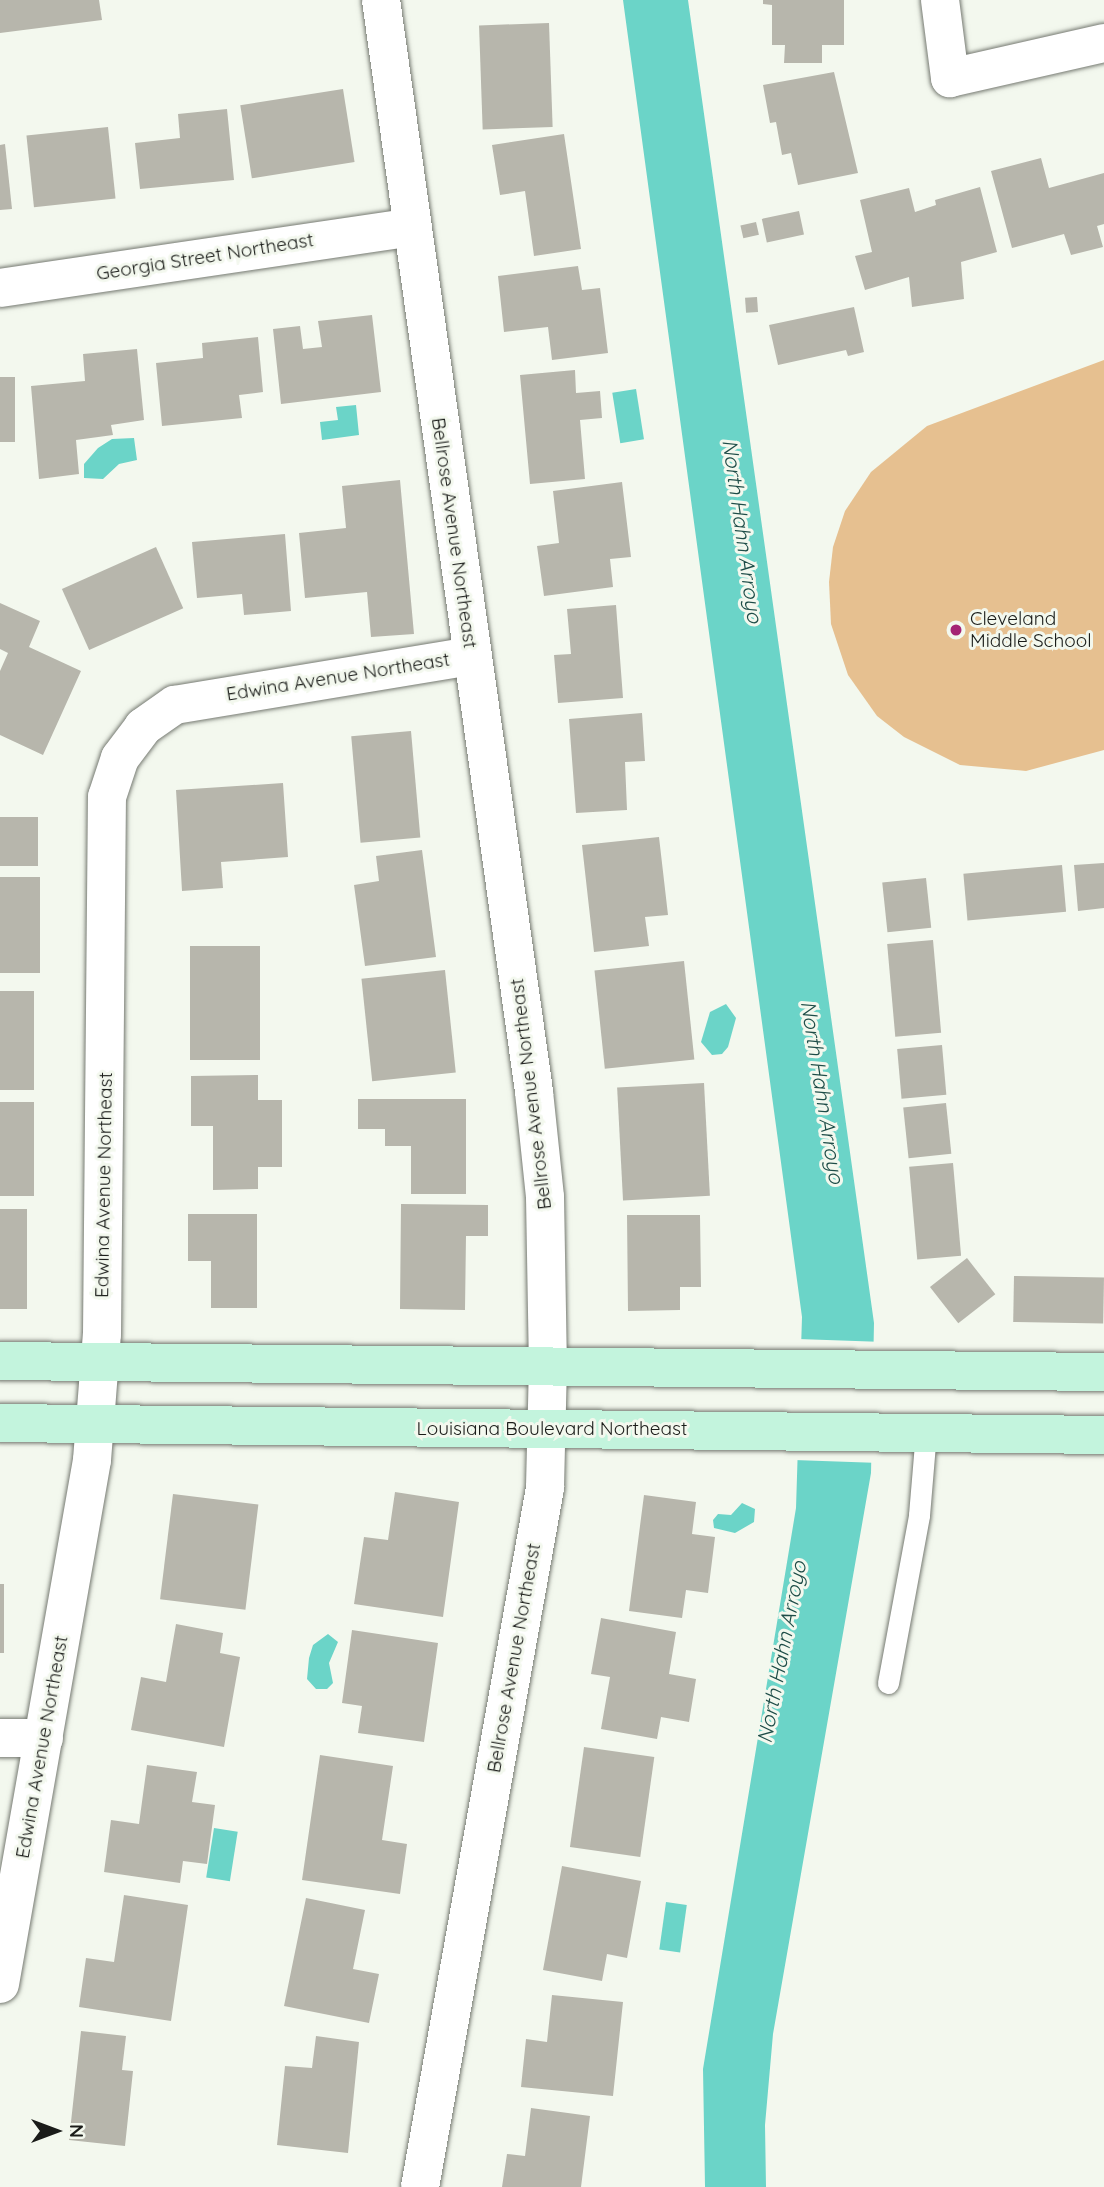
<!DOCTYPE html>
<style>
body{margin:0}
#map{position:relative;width:1104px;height:2187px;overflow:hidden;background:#f3f8ee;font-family:Quicksand,sans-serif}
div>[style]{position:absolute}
.green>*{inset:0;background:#e6c090}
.water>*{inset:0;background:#6bd4c8;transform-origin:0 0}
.pier>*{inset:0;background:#f3f8ee;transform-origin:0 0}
.building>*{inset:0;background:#b7b6ac;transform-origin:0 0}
.roads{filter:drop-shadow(0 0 2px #767a72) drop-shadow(0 0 2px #767a72)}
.service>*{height:21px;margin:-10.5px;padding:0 10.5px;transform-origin:10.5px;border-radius:10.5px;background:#fff}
.minor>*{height:38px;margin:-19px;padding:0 19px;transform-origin:19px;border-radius:19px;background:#fff}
.secondary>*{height:38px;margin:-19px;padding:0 19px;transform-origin:19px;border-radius:19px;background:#c3f4dd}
.dots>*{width:19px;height:19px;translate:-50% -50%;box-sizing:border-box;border:4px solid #f3f8ee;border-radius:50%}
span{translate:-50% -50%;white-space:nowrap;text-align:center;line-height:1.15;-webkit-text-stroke:6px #f3f8ee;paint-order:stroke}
.street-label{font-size:19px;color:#1a1c19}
.poi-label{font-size:19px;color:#1a1c19}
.left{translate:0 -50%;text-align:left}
.water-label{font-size:21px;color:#1d4c47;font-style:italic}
.north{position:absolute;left:21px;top:2096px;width:70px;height:70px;-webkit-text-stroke:5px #f3f8ee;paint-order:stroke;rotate:90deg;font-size:19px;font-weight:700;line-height:28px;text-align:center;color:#1a1c19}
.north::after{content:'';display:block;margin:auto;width:24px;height:32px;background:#1a1c19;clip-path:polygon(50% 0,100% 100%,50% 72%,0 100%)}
</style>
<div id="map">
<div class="green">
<i style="clip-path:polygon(1104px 360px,1104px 750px,1026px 771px,960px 765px,904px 737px,877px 716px,848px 675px,831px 624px,829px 582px,833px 547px,845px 511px,871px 472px,927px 426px)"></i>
</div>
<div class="water">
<i style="clip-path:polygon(623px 0,688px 0,874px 1323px,871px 1473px,773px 2034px,765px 2125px,766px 2187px,705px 2187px,703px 2069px,796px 1508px,802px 1317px)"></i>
<i style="left:636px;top:389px;width:51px;height:24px;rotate:81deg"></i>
<i style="clip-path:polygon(356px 405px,359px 435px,322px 440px,320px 422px,338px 420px,336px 407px)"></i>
<i style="clip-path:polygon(134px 438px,137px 460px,119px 464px,103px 479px,84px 478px,84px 464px,98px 448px,112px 439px)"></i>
<i style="clip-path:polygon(726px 1004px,736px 1018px,728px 1047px,722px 1054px,712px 1055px,701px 1042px,710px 1012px)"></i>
<i style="clip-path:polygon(742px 1503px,755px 1509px,754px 1522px,735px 1533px,714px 1528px,713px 1520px,718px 1514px,731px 1515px)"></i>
<i style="clip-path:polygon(328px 1634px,338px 1642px,329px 1663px,333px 1683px,327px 1689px,316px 1689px,307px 1679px,309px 1658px,313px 1645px)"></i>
<i style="left:214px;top:1828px;width:24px;height:50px;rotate:9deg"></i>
<i style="left:666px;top:1902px;width:21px;height:48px;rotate:8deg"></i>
</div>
<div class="pier">
<i style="left:798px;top:1339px;width:79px;height:121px;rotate:2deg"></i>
</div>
<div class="building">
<i style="clip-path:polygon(0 0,99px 0,102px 20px,0 33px)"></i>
<i style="clip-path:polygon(763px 0,844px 0,844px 45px,822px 45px,822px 63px,784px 63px,785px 45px,772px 45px,772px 5px,763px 4px)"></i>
<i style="left:549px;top:23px;width:104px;height:70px;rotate:88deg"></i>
<i style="clip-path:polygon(834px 72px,858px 173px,798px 185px,791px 153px,782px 155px,776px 122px,770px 123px,763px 85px)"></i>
<i style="left:343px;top:89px;width:74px;height:104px;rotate:81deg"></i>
<i style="clip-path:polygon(227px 109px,234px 180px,140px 189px,135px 143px,180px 138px,178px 114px)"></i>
<i style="left:108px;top:127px;width:72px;height:82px;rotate:84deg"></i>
<i style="clip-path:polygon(564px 134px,581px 249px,534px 256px,525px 191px,500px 195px,492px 145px)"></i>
<i style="clip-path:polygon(5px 144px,12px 209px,0 210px,0 145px)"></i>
<i style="clip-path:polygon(1041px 158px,1049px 188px,1104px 173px,1104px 224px,1097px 226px,1103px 247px,1071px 255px,1064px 234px,1012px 248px,991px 171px)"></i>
<i style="clip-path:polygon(980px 187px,997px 252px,961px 262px,964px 299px,912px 307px,909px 277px,865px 290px,855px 256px,872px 252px,860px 200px,909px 188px,915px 212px,936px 205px,935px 200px)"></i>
<i style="left:799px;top:211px;width:24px;height:38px;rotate:78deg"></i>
<i style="left:756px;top:222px;width:13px;height:16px;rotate:77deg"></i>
<i style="clip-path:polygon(578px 266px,582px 290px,600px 288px,608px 353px,552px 360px,548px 327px,504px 332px,498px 276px)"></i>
<i style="left:757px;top:297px;width:15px;height:12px;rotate:86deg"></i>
<i style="clip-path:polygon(854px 307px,864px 352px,848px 356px,846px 350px,778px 365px,769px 325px)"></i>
<i style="clip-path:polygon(372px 315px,381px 392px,281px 404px,273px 329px,300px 326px,303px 349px,322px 347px,318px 321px)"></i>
<i style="clip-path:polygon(258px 337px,263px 392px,239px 395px,242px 418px,162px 426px,156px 363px,203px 358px,202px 343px)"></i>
<i style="clip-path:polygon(137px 349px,144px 420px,111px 425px,113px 435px,76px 440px,79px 474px,39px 479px,31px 386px,85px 381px,83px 354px)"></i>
<i style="clip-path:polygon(575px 370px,576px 393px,600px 391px,602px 418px,580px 420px,585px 479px,530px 484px,520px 375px)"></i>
<i style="left:0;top:377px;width:15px;height:65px"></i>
<i style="clip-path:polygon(400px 480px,414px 634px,371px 637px,367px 592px,305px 598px,299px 533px,346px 528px,342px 486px)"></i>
<i style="clip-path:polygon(622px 482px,631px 557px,610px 559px,613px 587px,544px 596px,537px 546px,559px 543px,553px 491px)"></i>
<i style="clip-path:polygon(285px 534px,291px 611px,244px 615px,242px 594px,197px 598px,192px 542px)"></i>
<i style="left:156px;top:547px;width:67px;height:103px;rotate:66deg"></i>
<i style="clip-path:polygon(0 603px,40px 621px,29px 647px,81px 671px,43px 755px,0 735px,0 671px,8px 653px,0 649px)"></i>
<i style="clip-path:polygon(616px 605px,623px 698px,558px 703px,554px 655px,571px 654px,567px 609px)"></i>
<i style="clip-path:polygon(642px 713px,645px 761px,625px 762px,627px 810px,576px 813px,569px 719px)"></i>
<i style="left:411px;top:731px;width:107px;height:60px;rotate:85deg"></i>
<i style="clip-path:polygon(283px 783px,288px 857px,221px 862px,223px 888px,182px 891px,176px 790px)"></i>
<i style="left:0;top:817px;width:38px;height:49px"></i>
<i style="clip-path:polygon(659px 837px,668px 915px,645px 917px,649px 946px,594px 952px,582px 845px)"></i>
<i style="clip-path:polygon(422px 850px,436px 957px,365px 966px,354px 885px,379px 881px,376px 856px)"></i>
<i style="clip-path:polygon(1104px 863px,1104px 908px,1078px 911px,1074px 865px)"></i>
<i style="left:1062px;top:865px;width:47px;height:99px;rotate:85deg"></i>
<i style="left:0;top:877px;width:40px;height:96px"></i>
<i style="left:926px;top:878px;width:50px;height:44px;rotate:84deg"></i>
<i style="left:933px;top:940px;width:93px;height:46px;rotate:85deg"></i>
<i style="left:190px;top:946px;width:70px;height:114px"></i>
<i style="left:684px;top:961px;width:99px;height:90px;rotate:84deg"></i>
<i style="left:445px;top:970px;width:103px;height:84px;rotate:84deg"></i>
<i style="left:0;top:991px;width:34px;height:99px"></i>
<i style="left:942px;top:1045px;width:50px;height:45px;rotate:85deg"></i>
<i style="clip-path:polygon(258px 1075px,258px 1100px,282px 1100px,282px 1167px,258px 1167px,258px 1189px,213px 1190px,213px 1126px,191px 1126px,191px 1076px)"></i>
<i style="left:704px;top:1083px;width:113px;height:87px;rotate:87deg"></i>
<i style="clip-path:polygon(358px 1099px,466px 1099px,466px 1194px,411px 1194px,411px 1146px,385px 1146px,385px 1129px,358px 1129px)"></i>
<i style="left:0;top:1102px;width:34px;height:94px"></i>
<i style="left:946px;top:1103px;width:51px;height:43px;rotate:84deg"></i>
<i style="left:953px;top:1163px;width:93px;height:44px;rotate:85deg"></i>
<i style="clip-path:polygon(401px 1204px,488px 1205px,488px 1236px,466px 1236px,465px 1310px,400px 1309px)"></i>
<i style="left:0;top:1209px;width:27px;height:100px"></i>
<i style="clip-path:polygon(188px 1214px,257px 1214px,257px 1308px,211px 1308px,211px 1261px,188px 1261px)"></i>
<i style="clip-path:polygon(627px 1215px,700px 1215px,701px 1287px,680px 1287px,680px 1310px,628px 1311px)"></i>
<i style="left:967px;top:1258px;width:46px;height:47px;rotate:52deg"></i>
<i style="left:1014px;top:1276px;width:90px;height:46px;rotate:1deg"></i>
<i style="clip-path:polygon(395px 1492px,459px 1502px,443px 1617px,354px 1604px,364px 1537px,388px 1540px)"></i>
<i style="left:173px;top:1494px;width:86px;height:106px;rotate:7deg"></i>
<i style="clip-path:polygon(644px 1495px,696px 1502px,692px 1534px,715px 1537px,708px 1593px,686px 1590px,682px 1618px,629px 1611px)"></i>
<i style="left:0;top:1584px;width:4px;height:69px"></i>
<i style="clip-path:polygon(601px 1618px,676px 1632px,669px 1674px,696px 1679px,689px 1722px,661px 1717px,657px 1739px,601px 1729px,610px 1677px,591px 1674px)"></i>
<i style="clip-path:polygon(176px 1624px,223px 1633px,220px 1653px,240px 1657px,224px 1747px,131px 1730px,141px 1677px,166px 1682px)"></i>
<i style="clip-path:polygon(352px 1630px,438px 1643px,424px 1742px,358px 1733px,362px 1706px,342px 1703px)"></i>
<i style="left:584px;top:1747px;width:71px;height:101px;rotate:8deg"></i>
<i style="clip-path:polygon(320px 1755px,393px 1766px,382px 1840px,407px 1844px,400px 1894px,302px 1880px)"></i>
<i style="clip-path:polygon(147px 1765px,197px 1772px,192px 1802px,215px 1805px,207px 1864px,183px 1861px,180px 1883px,104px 1872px,111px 1820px,139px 1824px)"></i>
<i style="clip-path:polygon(562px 1866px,641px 1881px,627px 1958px,607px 1954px,602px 1981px,543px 1970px)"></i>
<i style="clip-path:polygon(124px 1895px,188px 1905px,171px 2021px,79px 2007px,86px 1958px,114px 1962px)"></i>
<i style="clip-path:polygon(306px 1898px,365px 1910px,353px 1969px,379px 1974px,369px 2023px,284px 2006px)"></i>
<i style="clip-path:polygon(552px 1995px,623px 2002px,613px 2096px,521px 2087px,526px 2039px,547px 2042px)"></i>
<i style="clip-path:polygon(81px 2031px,126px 2036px,122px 2070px,133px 2071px,125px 2146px,69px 2140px)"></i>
<i style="clip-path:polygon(316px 2036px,359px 2042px,348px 2153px,277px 2145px,285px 2066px,312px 2068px)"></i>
<i style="clip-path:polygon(531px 2108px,590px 2116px,581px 2187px,502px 2187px,507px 2154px,525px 2156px)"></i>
</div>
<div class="roads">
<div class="service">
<i style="left:888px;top:1683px;width:171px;rotate:-79.5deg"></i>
<i style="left:919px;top:1515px;width:83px;rotate:-85.2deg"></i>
</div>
<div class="minor">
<i style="left:381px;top:0;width:1103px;rotate:82.02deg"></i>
<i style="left:534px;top:1092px;width:106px;rotate:84deg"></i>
<i style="left:545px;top:1197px;width:167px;rotate:89deg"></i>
<i style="left:548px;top:1364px;width:124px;rotate:91.4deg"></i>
<i style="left:545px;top:1488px;width:710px;rotate:100.14deg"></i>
<i style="left:940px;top:0;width:79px;rotate:82.7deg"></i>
<i style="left:950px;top:78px;width:158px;rotate:-12.8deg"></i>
<i style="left:0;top:288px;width:416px;rotate:-8.4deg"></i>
<i style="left:0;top:1738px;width:44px"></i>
<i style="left:0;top:1984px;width:532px;rotate:-80.04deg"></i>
<i style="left:92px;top:1460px;width:126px;rotate:-85.5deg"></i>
<i style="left:102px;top:1334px;width:537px;rotate:-89.47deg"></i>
<i style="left:107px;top:797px;width:41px;rotate:-71.6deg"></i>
<i style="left:120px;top:758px;width:39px;rotate:-53deg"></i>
<i style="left:143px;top:727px;width:39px;rotate:-35deg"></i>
<i style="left:175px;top:705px;width:301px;rotate:-9.4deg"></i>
</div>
<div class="secondary">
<i style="left:0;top:1361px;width:1104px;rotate:0.57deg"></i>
<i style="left:0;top:1423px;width:1104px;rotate:0.62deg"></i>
</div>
</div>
<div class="dots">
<i style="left:956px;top:630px;background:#a42474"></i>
</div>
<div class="street-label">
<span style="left:205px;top:257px;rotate:-9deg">Georgia Street Northeast</span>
<span style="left:454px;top:533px;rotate:82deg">Bellrose Avenue Northeast</span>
<span style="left:338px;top:677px;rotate:-9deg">Edwina Avenue Northeast</span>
<span style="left:531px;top:1094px;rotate:-97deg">Bellrose Avenue Northeast</span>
<span style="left:104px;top:1185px;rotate:-89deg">Edwina Avenue Northeast</span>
<span style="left:552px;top:1429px">Louisiana Boulevard Northeast</span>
<span style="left:514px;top:1658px;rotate:-80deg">Bellrose Avenue Northeast</span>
<span style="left:42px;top:1747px;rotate:-80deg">Edwina Avenue Northeast</span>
</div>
<div class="poi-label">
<span class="left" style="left:970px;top:630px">Cleveland<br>Middle School</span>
</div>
<div class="water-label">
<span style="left:743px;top:531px;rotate:82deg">North Hahn Arroyo</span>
<span style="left:823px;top:1092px;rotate:81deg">North Hahn Arroyo</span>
<span style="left:781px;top:1652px;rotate:-79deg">North Hahn Arroyo</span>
</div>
<div class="north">N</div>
</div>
